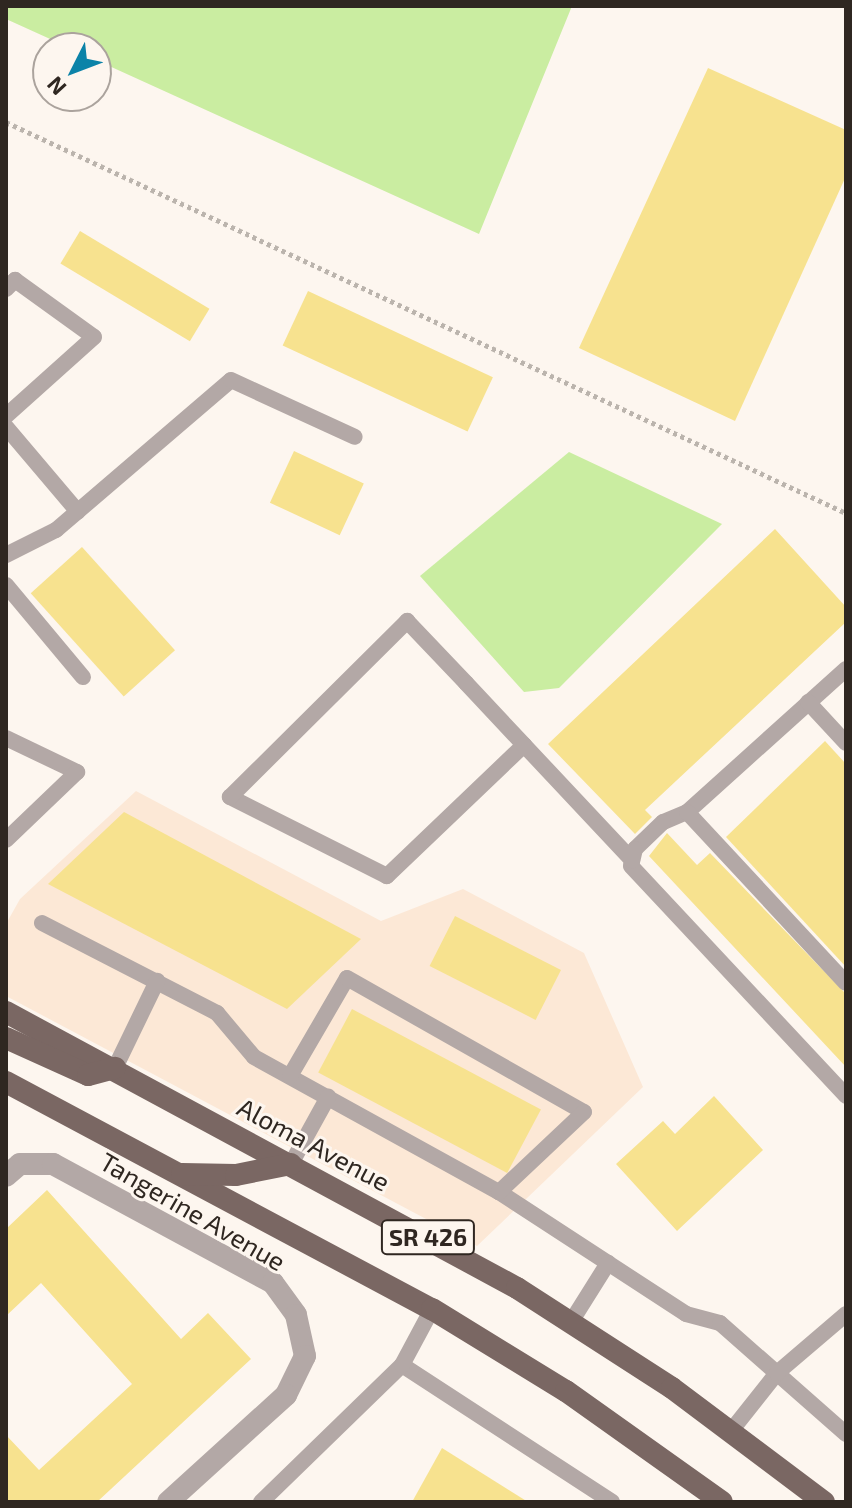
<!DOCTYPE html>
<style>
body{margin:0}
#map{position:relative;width:852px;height:1508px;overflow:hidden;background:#fdf6ef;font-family:"Exo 2",sans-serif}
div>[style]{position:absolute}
.built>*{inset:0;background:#fce8d6}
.water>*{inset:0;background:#caeda1}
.building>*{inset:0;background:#f7e28f;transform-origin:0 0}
.path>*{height:5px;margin-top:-2.5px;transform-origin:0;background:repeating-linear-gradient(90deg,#bbb4ad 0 4px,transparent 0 8px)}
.service>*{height:16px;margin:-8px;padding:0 8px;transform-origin:8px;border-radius:8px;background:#b3a8a6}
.minor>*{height:22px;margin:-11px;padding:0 11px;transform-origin:11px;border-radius:11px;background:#b3a8a6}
.primary>*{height:22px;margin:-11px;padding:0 11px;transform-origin:11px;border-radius:11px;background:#7a6763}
span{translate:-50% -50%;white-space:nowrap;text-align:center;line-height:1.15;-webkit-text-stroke:6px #fdf6ef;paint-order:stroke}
.shield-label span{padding:2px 6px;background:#fdf6ef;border:2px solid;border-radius:6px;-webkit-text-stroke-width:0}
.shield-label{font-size:24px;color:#2f2721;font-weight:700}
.street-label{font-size:26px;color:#2f2721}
.frame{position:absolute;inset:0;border:8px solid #2f2721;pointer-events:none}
.north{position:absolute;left:32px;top:32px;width:80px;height:80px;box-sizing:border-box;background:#fdf6ef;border:2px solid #aba39d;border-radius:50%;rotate:228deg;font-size:22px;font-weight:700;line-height:32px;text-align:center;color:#2f2721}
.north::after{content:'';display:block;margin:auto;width:28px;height:36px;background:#0c83a8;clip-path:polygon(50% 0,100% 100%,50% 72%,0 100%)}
</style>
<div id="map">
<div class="built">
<i style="clip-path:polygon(136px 791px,381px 921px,463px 889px,584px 953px,643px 1087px,477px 1246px,6px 996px,6px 924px,20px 899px)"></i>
</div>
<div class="water">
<i style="clip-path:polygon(6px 6px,572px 6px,479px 234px,96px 60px,96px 48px,70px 48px,6px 19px)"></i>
<i style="clip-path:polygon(569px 452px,722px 524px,559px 688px,524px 692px,420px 576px)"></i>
</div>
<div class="building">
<i style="clip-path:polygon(708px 68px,846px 130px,846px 176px,735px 421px,579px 348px)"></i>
<i style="left:80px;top:231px;width:151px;height:38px;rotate:31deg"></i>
<i style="left:308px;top:291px;width:204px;height:60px;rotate:25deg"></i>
<i style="left:294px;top:451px;width:77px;height:57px;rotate:25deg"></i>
<i style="clip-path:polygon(775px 529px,846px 607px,846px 622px,645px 810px,652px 817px,635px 834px,548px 744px)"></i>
<i style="left:82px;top:547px;width:139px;height:69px;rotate:48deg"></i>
<i style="clip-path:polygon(825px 741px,846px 764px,846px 967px,726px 837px)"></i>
<i style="clip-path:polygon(124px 812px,361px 939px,287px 1009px,48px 884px)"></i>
<i style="clip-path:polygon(667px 833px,697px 865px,710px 853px,846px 994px,846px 1067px,649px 856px)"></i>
<i style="left:455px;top:916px;width:119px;height:56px;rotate:27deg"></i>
<i style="left:352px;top:1009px;width:214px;height:72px;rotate:28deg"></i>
<i style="clip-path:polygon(714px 1096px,763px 1150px,677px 1231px,616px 1164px,663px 1121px,675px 1134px)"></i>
<i style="clip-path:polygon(47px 1190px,181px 1339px,208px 1313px,251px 1359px,97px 1502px,6px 1502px,6px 1435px,39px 1470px,132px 1384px,41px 1283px,6px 1316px,6px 1229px)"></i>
<i style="clip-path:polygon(442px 1448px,528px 1502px,412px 1502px)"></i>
</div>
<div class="path">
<i style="left:6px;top:122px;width:927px;rotate:24.96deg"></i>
<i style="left:459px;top:1232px;width:15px;rotate:-62deg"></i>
</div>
<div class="service">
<i style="left:6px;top:289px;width:13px;rotate:-45deg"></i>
<i style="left:15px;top:280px;width:97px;rotate:35.8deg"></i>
<i style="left:94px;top:337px;width:118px;rotate:138.1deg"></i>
<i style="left:6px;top:427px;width:111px;rotate:49.7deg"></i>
<i style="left:6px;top:555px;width:56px;rotate:-26.6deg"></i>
<i style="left:56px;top:530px;width:230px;rotate:-40.6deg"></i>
<i style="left:231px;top:380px;width:136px;rotate:24.7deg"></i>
<i style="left:6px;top:585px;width:120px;rotate:50.1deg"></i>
<i style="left:846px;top:669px;width:214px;rotate:138deg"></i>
<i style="left:687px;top:812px;width:26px;rotate:157deg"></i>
<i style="left:663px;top:822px;width:39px;rotate:136deg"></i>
<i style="left:635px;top:849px;width:17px;rotate:103deg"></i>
<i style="left:631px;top:866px;width:315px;rotate:46.9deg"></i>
<i style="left:808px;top:702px;width:56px;rotate:47.2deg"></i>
<i style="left:6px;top:738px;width:79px;rotate:25.6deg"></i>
<i style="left:77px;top:772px;width:98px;rotate:136.2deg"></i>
<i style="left:524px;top:745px;width:190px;rotate:136.3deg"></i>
<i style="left:387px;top:876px;width:176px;rotate:-153.3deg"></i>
<i style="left:230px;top:797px;width:250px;rotate:-44.8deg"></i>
<i style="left:407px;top:621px;width:86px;rotate:46.4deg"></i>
<i style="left:466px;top:683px;width:85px;rotate:46.9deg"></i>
<i style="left:524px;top:745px;width:158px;rotate:46.8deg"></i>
<i style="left:687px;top:812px;width:233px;rotate:47.1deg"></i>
<i style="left:42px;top:923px;width:197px;rotate:27.2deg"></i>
<i style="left:217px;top:1013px;width:57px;rotate:49.9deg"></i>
<i style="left:254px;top:1057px;width:280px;rotate:28.9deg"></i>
<i style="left:499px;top:1192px;width:223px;rotate:33.1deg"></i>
<i style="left:686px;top:1314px;width:35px;rotate:15deg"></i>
<i style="left:720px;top:1323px;width:168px;rotate:41.4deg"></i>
<i style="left:115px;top:1068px;width:97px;rotate:-64.2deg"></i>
<i style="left:290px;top:1076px;width:113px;rotate:-59.8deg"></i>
<i style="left:347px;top:978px;width:272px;rotate:29.5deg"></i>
<i style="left:584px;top:1112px;width:117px;rotate:136.7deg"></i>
<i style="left:291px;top:1164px;width:77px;rotate:-61.1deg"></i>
<i style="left:571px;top:1322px;width:70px;rotate:-57.9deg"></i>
<i style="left:402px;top:1365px;width:251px;rotate:33.1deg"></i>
<i style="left:731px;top:1431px;width:74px;rotate:-51.6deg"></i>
<i style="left:777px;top:1373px;width:91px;rotate:-40.5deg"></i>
<i style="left:261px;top:1502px;width:197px;rotate:-44.2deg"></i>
<i style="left:402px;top:1365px;width:64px;rotate:-61.8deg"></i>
</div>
<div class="minor">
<i style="left:6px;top:1176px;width:18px;rotate:-41deg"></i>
<i style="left:20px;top:1164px;width:33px"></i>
<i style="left:53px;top:1164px;width:250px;rotate:28.4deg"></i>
<i style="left:273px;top:1283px;width:39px;rotate:54deg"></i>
<i style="left:296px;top:1315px;width:42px;rotate:77.6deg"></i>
<i style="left:305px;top:1356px;width:43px;rotate:116deg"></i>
<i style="left:286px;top:1395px;width:159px;rotate:137.8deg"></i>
</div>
<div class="primary">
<i style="left:6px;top:1012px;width:581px;rotate:28.37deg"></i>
<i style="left:517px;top:1288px;width:184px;rotate:32.8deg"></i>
<i style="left:672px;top:1388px;width:190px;rotate:36.9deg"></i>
<i style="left:6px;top:1038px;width:90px;rotate:24.3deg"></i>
<i style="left:88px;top:1075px;width:28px;rotate:-15deg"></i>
<i style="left:6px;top:1082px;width:483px;rotate:28.1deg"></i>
<i style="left:432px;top:1309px;width:157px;rotate:31.5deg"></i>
<i style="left:566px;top:1391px;width:191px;rotate:35.4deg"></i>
<i style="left:182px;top:1174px;width:54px;rotate:1.1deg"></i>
<i style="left:236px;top:1175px;width:56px;rotate:-11.3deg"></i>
</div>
<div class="shield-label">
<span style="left:428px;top:1237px">SR 426</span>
</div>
<div class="street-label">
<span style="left:314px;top:1144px;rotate:28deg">Aloma Avenue</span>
<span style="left:193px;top:1211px;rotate:30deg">Tangerine Avenue</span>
</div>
<div class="frame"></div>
<div class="north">N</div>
</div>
